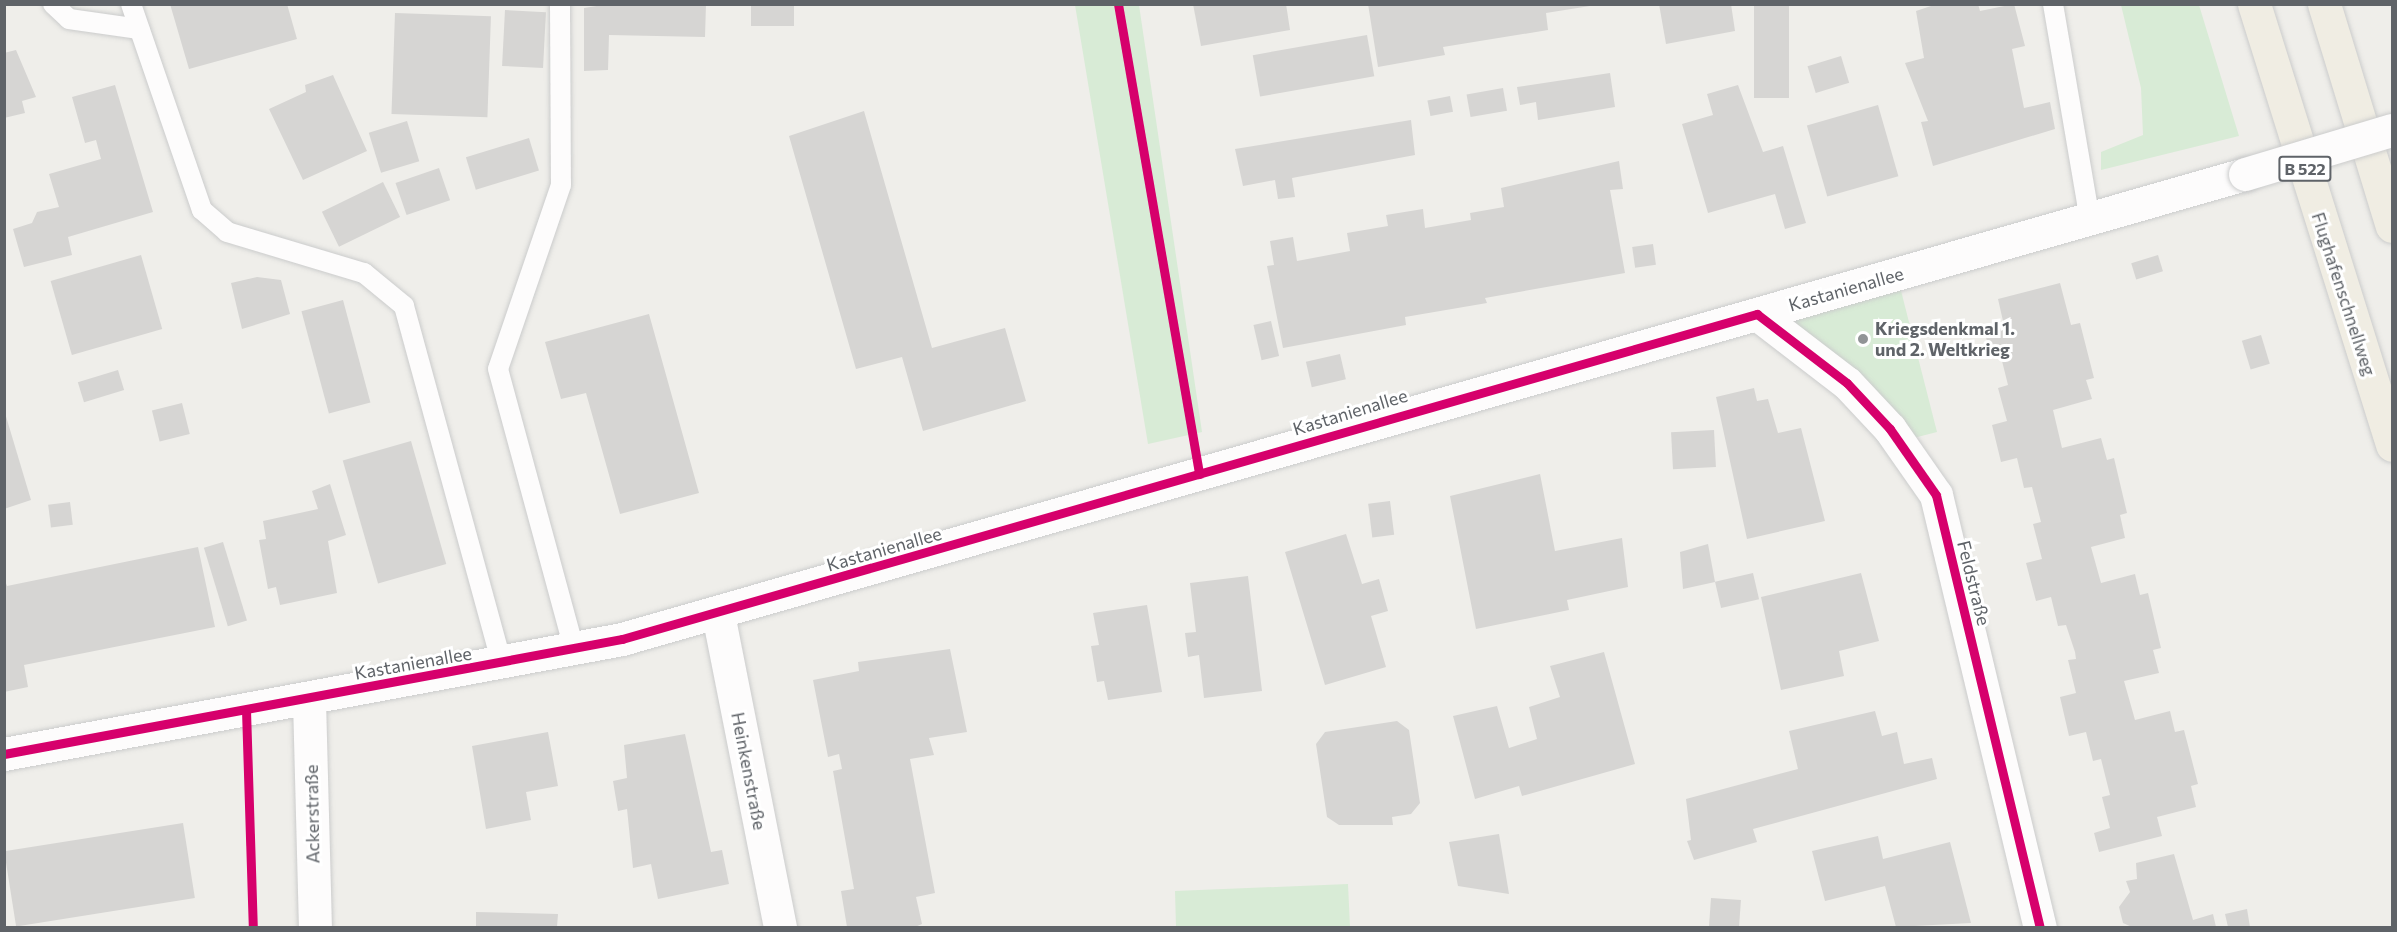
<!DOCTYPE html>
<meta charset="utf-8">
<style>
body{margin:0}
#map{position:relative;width:2397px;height:932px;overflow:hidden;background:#efeeea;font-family:Commissioner,sans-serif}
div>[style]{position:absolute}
.green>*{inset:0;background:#d8ebd6}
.building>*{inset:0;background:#d6d5d3;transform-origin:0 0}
.roads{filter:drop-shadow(0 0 2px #cbcccc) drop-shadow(0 0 2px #cbcccc)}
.lane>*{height:20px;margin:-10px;padding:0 10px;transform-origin:10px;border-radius:10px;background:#fdfcfc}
.street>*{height:33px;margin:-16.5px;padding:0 16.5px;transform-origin:16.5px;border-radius:16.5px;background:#fdfcfc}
.highway>*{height:33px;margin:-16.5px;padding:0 16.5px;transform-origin:16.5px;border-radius:16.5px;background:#f0ede3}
.bridges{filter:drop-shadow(0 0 2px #cbcccc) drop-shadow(0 0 2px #cbcccc)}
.street-bridge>*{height:33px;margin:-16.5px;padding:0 16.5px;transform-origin:16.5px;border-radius:16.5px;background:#fdfcfc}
.cycleway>*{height:9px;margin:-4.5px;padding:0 4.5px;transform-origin:4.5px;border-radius:4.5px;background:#d6006c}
.dots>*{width:16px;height:16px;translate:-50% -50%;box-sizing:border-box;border:3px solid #fff;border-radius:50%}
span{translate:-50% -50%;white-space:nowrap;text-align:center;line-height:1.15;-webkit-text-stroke:6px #fff;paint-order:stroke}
.shield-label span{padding:2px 4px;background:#fff;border:2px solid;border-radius:4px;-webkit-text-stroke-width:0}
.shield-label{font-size:16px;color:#5f6368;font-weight:700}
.street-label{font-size:18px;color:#5f6368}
.poi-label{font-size:18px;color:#5f6368;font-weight:700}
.left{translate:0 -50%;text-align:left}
.frame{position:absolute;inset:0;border:6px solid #5f6368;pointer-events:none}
</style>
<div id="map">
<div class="green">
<i style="clip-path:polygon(1075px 5px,1139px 5px,1202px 432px,1148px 444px)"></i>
<i style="clip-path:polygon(2121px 5px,2199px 5px,2239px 136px,2101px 170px,2101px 152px,2143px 135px,2141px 88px)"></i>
<i style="clip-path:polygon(1897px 275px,1937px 432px,1898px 442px,1757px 314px)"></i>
<i style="clip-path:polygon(1348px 884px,1350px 927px,1176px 927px,1175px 891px)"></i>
</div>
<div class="building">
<i style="clip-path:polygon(170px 4px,287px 4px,297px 39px,189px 69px)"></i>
<i style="clip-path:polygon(609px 4px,706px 4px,705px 37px,609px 35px,608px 70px,584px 71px,584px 8px)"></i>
<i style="left:751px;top:4px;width:43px;height:22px"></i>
<i style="clip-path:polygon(1193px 4px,1286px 4px,1290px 30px,1201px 46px)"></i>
<i style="clip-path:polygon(1368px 4px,1590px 4px,1590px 6px,1546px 13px,1548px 30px,1443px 47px,1445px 55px,1378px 67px)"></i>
<i style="clip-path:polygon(1659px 4px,1731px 4px,1735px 31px,1666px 44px)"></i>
<i style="left:1754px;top:4px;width:35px;height:94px"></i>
<i style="clip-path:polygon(1937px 4px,1978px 4px,1980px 11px,2014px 4px,2025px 46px,2012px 49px,2024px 108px,2050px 102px,2055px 129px,1933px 166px,1921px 122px,1928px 121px,1905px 63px,1924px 58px,1916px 11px)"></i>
<i style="left:505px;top:10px;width:41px;height:56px;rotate:3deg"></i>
<i style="left:395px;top:13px;width:96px;height:101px;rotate:2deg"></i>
<i style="left:1367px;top:35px;width:42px;height:116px;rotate:80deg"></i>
<i style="clip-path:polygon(16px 50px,36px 97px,22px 101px,25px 113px,4px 118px,4px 53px)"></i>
<i style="left:1841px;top:56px;width:28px;height:35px;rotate:73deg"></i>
<i style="clip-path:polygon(1610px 73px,1615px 107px,1538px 120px,1536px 102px,1520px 105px,1517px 87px)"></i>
<i style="clip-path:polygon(333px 75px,367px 151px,303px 180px,269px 109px,306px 92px,305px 85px)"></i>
<i style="clip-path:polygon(115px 85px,153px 212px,68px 237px,72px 255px,24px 267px,13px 229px,32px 223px,37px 212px,59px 207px,49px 174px,101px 159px,96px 140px,85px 143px,72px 97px)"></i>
<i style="clip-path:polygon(1738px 85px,1763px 152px,1783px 146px,1806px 223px,1785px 229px,1775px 194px,1708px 213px,1682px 124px,1713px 115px,1707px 94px)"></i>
<i style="left:1503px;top:88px;width:23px;height:37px;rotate:80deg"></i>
<i style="left:1450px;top:96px;width:16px;height:23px;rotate:79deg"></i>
<i style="left:1878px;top:105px;width:74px;height:74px;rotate:74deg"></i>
<i style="clip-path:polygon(864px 111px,932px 348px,1005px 328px,1026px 401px,923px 431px,902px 357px,856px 369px,789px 136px)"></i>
<i style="clip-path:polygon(1411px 120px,1415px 155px,1292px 178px,1295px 197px,1278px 199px,1275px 180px,1243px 186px,1235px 149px)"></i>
<i style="left:407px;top:121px;width:42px;height:40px;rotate:73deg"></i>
<i style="left:529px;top:138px;width:34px;height:66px;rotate:73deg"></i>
<i style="clip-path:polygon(1619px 161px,1623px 189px,1610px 190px,1625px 273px,1485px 298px,1487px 303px,1405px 317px,1406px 325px,1283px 348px,1267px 266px,1274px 265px,1270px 241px,1293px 237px,1297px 261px,1350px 251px,1347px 233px,1388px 226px,1386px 215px,1423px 209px,1425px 228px,1471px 220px,1470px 213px,1504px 207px,1501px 188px)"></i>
<i style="left:439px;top:168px;width:34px;height:46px;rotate:71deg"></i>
<i style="left:383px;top:182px;width:39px;height:68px;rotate:64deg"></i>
<i style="left:1653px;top:244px;width:21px;height:21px;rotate:82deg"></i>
<i style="left:141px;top:255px;width:77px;height:94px;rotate:74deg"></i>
<i style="left:2158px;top:255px;width:17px;height:28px;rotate:73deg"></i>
<i style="clip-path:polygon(257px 277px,281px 280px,290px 314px,242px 329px,231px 283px)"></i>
<i style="clip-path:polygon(2060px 283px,2071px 325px,2080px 323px,2094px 378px,2086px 380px,2092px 399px,2053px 410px,2062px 448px,2101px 438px,2107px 460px,2114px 458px,2127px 513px,2120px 515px,2125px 538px,2091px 547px,2101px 583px,2135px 574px,2140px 595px,2148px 593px,2161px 648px,2153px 650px,2159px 673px,2124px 681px,2135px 720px,2170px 711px,2175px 732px,2184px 730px,2198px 784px,2191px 786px,2196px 807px,2157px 817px,2162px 836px,2099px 852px,2094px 833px,2110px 828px,2102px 797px,2110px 795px,2101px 759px,2093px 761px,2086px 732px,2069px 736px,2060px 697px,2076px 693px,2068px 660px,2076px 659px,2075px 652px,2066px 625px,2058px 626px,2051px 597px,2036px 601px,2026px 563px,2042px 559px,2033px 524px,2041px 522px,2032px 487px,2024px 488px,2017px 458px,2001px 462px,1992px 425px,2007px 421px,1998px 388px,2008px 385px,2000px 353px,1991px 356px,1983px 326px,2003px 321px,1998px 299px)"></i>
<i style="left:343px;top:300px;width:106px;height:43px;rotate:75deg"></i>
<i style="clip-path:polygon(649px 314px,699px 493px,620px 514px,586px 393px,561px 399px,545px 342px)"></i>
<i style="left:1271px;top:321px;width:36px;height:18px;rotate:77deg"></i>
<i style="left:2261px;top:335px;width:30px;height:20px;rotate:73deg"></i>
<i style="left:1340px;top:354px;width:26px;height:35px;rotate:77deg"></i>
<i style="left:118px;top:370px;width:21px;height:42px;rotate:73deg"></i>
<i style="clip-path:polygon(1754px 388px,1757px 401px,1768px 399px,1778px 433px,1801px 428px,1825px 521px,1747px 539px,1716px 397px)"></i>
<i style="left:182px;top:403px;width:32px;height:31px;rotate:76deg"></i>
<i style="clip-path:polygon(5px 413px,31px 500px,4px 509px,4px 414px)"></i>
<i style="left:1714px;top:430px;width:37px;height:43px;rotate:87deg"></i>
<i style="left:411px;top:441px;width:128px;height:71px;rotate:74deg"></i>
<i style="clip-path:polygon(1540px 474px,1555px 551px,1622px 538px,1628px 587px,1567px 600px,1569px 610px,1476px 629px,1450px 496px)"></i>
<i style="clip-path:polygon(330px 484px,346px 535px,328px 541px,337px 593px,280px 605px,276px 587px,268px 589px,259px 540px,266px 539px,263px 521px,318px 509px,312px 491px)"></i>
<i style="left:1390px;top:501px;width:34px;height:22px;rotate:83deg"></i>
<i style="left:70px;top:502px;width:23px;height:22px;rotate:83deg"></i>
<i style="clip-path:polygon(1346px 534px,1362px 584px,1379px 579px,1388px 611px,1371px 616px,1386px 667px,1325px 685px,1285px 552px)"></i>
<i style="left:223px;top:542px;width:82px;height:20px;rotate:73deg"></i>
<i style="clip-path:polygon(1708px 544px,1715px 582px,1683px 589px,1680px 552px)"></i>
<i style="clip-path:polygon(198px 547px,215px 627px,24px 665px,28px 687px,4px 692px,4px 578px,7px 586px)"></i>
<i style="left:1753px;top:573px;width:27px;height:39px;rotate:77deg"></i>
<i style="clip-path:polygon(1861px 573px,1879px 641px,1839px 651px,1844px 676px,1781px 690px,1761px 597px)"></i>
<i style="clip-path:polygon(1248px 576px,1262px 691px,1204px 698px,1199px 655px,1188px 657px,1185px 633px,1196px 632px,1190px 583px)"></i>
<i style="clip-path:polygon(1147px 605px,1162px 692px,1108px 700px,1104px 681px,1097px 682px,1091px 646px,1099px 645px,1093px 613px)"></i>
<i style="clip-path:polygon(950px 649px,967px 732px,929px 738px,934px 755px,910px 759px,935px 893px,916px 897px,922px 924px,915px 927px,847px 927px,841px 891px,854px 889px,833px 771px,842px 769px,839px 754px,828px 757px,813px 680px,859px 671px,858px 662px)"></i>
<i style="clip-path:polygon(1604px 652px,1635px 764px,1522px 796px,1519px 786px,1475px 799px,1453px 716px,1497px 706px,1509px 748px,1537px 739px,1529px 707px,1560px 697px,1550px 666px)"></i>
<i style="clip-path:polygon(1875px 711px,1882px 736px,1897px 732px,1904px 764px,1932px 758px,1937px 779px,1753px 829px,1757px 842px,1694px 860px,1687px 841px,1691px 840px,1686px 799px,1798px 769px,1789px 731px)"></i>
<i style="clip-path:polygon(1397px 721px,1409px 730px,1420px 803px,1411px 814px,1392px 817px,1393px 825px,1339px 825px,1327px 817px,1316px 744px,1325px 732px)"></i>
<i style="clip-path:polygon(548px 732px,558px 786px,526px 792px,531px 820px,486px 829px,472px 746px)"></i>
<i style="clip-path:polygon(685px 734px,711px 852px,722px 850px,729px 884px,658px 899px,651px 864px,633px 868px,627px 809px,618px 811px,613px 781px,627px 778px,624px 745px)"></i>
<i style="left:183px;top:823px;width:76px;height:181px;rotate:81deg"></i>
<i style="clip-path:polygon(1499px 834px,1509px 894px,1458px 886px,1449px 842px)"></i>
<i style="clip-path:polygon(1878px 836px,1883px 859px,1950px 842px,1971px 923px,1896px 927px,1885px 886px,1825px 901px,1812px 851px)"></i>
<i style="clip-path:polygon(2174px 854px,2193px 920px,2213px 914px,2216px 927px,2132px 927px,2123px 923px,2119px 907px,2130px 892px,2126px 881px,2137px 879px,2136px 863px)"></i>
<i style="left:1711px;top:898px;width:30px;height:28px;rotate:4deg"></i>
<i style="clip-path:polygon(2247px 909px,2250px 927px,2228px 927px,2225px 914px)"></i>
<i style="clip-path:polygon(476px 912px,558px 914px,557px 927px,476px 927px)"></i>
</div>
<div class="roads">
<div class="lane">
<i style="left:53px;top:4px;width:22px;rotate:43deg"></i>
<i style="left:69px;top:19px;width:71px;rotate:8.1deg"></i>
<i style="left:131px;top:4px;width:218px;rotate:71deg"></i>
<i style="left:202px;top:210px;width:33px;rotate:41deg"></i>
<i style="left:227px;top:232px;width:143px;rotate:16.7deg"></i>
<i style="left:364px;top:273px;width:52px;rotate:39.5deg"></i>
<i style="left:404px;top:306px;width:371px;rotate:74.7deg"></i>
<i style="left:560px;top:4px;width:181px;rotate:89.7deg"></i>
<i style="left:561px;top:185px;width:194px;rotate:108.9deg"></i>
<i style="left:498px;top:369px;width:290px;rotate:74.8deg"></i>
<i style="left:2053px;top:4px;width:220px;rotate:80.3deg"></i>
</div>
<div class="street">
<i style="left:1757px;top:314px;width:113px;rotate:37.5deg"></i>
<i style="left:1847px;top:383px;width:63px;rotate:46.9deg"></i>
<i style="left:1890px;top:429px;width:80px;rotate:55.1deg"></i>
<i style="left:1936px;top:495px;width:445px;rotate:76.5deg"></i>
<i style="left:718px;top:614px;width:320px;rotate:78.8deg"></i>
<i style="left:309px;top:700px;width:228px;rotate:88.5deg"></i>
<i style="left:4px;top:754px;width:629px;rotate:-10.54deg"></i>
<i style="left:622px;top:639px;width:1688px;rotate:-15.99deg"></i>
</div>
<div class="highway">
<i style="left:2254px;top:4px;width:462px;rotate:72.6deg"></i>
<i style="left:2324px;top:4px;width:232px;rotate:73deg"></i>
</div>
</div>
<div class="bridges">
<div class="street-bridge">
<i style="left:2245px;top:174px;width:153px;rotate:-16.7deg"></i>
</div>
</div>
<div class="cycleway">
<i style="left:1118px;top:4px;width:477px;rotate:80.2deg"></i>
<i style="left:246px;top:710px;width:218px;rotate:88.2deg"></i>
<i style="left:4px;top:754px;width:629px;rotate:-10.54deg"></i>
<i style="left:622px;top:639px;width:1181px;rotate:-15.98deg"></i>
<i style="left:1757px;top:314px;width:113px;rotate:37.5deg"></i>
<i style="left:1847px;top:383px;width:63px;rotate:46.9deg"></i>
<i style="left:1890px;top:429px;width:80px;rotate:55.1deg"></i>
<i style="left:1936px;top:495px;width:445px;rotate:76.5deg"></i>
</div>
<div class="dots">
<i style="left:1863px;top:339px;background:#919496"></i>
</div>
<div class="shield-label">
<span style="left:2305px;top:169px">B 522</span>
</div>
<div class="street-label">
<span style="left:1846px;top:289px;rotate:-16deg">Kastanienallee</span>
<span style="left:2344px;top:294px;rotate:72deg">Flughafenschnellweg</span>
<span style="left:1350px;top:412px;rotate:-17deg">Kastanienallee</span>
<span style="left:884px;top:549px;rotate:-16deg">Kastanienallee</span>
<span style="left:1974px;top:583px;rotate:76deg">Feldstraße</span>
<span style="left:413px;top:663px;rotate:-10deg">Kastanienallee</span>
<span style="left:749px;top:771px;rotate:79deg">Heinkenstraße</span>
<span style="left:312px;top:814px;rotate:-91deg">Ackerstraße</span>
</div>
<div class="poi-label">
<span class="left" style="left:1875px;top:339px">Kriegsdenkmal 1.<br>und 2. Weltkrieg</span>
</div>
<div class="frame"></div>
</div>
